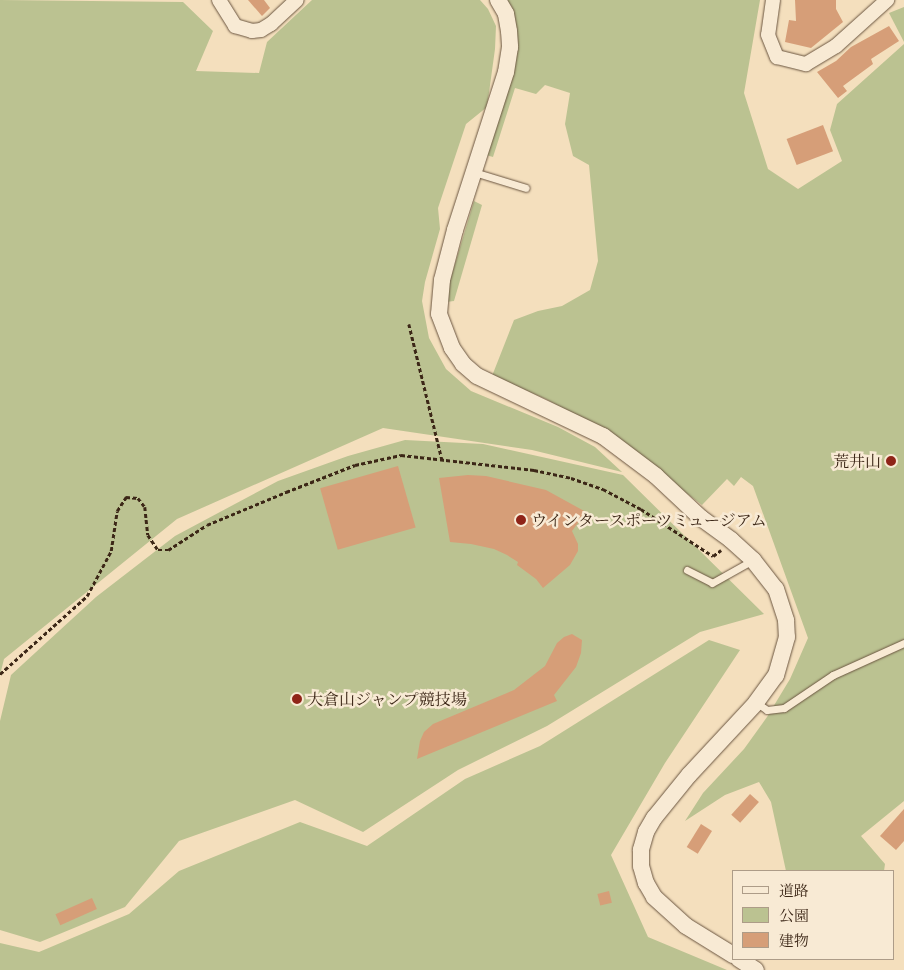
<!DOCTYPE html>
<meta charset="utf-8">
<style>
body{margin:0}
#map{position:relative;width:904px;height:970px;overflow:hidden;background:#f4dfbd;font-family:"Gentium Book Plus","Noto Serif JP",serif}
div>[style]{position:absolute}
.green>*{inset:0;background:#bbc291}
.building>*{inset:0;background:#d69e78;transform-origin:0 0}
.path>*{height:2.5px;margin-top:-1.25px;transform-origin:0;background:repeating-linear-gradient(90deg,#3c2717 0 4px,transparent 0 6.5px)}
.roads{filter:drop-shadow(0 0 1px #6a5540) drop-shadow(0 0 1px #6a5540)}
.service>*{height:7px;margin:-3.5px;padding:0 3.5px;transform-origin:3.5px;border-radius:3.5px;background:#f8ead4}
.minor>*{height:14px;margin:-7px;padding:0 7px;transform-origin:7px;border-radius:7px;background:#f8ead4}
.tertiary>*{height:16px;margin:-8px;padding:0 8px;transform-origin:8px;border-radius:8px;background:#f8ead4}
.dots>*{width:14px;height:14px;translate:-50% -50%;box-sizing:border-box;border:2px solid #f8ead4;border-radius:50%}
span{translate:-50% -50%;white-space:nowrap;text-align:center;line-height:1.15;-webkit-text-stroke:5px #f8ead4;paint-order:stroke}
.poi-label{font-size:16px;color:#3c2717}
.right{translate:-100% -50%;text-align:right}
.left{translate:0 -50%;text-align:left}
.legend{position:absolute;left:732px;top:870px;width:162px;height:90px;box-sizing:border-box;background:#f8ead4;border:1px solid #ad9c88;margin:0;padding:6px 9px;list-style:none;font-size:15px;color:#3c2717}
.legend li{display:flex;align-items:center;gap:10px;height:25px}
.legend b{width:25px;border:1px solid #ad9c88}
</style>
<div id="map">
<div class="green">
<i style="clip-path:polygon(0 0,183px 2px,213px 31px,196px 71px,259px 73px,267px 42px,312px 0,480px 0,488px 9px,496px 26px,495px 49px,487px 107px,466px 124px,438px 208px,440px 229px,425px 282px,422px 301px,429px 338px,446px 369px,471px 391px,558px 427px,595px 447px,622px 472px,532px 450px,383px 428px,177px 519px,4px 659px,0 675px)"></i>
<i style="clip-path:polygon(507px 0,760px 0,744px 93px,768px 169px,798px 189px,842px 161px,830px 130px,837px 104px,904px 44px,904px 801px,861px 836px,885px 864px,884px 871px,786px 871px,771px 802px,759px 782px,725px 795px,685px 821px,703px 793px,744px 749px,767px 717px,790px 679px,808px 638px,753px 486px,741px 477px,734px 486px,727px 479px,702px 505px,609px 434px,546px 399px,492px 376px,514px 320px,538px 311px,562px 306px,590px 290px,598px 261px,589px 165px,573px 156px,565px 124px,570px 93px,545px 85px,536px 94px,515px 88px,493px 157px,486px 155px,518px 48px,516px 25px,512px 7px)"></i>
<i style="clip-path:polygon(904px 7px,904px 42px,889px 13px)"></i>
<i style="clip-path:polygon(474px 201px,482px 205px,454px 301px,446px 302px,448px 287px)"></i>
<i style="clip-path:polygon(405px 440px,483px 444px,623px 475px,764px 614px,700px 632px,547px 726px,458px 770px,363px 832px,295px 800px,179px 841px,125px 907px,40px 942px,0 930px,0 721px,11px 675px,96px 597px,175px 536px,278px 481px,348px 456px)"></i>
<i style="clip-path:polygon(709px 640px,740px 650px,665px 763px,611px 855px,648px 937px,727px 970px,0 970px,0 943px,39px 952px,129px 914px,179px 871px,300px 822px,367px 846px,465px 779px,540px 746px)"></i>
</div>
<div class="building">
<i style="clip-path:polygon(248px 0,264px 0,270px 8px,262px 16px)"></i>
<i style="clip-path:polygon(795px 0,836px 0,836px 9px,843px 22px,811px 48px,785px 42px,789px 20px,796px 21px)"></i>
<i style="clip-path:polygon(889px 26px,899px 41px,871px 59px,873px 64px,843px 86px,847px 91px,838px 98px,817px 72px,836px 61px,851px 47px)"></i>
<i style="left:823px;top:125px;width:28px;height:39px;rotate:69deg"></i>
<i style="left:398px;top:466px;width:64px;height:81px;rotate:74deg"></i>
<i style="clip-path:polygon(468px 475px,486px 476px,546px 490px,586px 512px,572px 531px,578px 544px,578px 551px,570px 565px,543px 588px,536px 579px,517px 565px,518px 562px,507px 555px,494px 549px,471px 544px,450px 542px,439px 478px)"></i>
<i style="clip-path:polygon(572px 634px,582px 640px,581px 653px,576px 667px,554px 695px,557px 701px,417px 759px,420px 741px,424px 732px,433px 724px,514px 690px,545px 666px,557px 643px,564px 637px)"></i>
<i style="left:750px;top:794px;width:12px;height:28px;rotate:42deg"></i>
<i style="clip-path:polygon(904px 809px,904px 841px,896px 850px,880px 836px)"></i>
<i style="left:701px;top:824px;width:13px;height:27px;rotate:32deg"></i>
<i style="left:609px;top:891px;width:12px;height:12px;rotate:76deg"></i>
<i style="left:92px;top:898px;width:12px;height:40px;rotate:66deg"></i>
</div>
<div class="path">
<i style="left:409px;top:324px;width:139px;rotate:76.3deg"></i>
<i style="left:0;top:674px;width:117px;rotate:-41.9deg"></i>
<i style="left:87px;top:596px;width:51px;rotate:-61.9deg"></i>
<i style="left:111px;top:551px;width:40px;rotate:-81.5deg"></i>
<i style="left:117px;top:511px;width:17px;rotate:-57deg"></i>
<i style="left:126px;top:497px;width:12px;rotate:5deg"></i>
<i style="left:138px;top:498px;width:11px;rotate:52deg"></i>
<i style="left:145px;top:507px;width:28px;rotate:84deg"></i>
<i style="left:148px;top:535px;width:18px;rotate:56deg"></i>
<i style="left:158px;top:550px;width:10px"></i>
<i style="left:168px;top:550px;width:46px;rotate:-32.7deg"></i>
<i style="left:207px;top:525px;width:86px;rotate:-22.7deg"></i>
<i style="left:286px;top:492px;width:74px;rotate:-21.4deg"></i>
<i style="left:355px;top:465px;width:47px;rotate:-12.3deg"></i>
<i style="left:401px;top:455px;width:134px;rotate:6.4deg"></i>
<i style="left:534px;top:470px;width:38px;rotate:12deg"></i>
<i style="left:571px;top:478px;width:34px;rotate:19deg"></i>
<i style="left:603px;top:489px;width:43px;rotate:27.8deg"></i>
<i style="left:641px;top:509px;width:86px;rotate:33.1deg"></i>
<i style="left:713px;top:556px;width:10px;rotate:-37deg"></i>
</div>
<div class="roads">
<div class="service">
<i style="left:474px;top:172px;width:54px;rotate:17.1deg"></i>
<i style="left:687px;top:570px;width:28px;rotate:27deg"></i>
<i style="left:712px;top:583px;width:47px;rotate:-29.3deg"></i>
<i style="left:757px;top:703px;width:12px;rotate:35deg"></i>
<i style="left:767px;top:710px;width:17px;rotate:-7deg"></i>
<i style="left:784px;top:708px;width:59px;rotate:-34deg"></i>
<i style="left:833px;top:675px;width:78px;rotate:-24.3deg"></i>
</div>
<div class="minor">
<i style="left:219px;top:0;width:31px;rotate:58deg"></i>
<i style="left:235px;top:26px;width:18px;rotate:16deg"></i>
<i style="left:252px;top:31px;width:9px;rotate:-6deg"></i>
<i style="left:261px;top:30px;width:12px;rotate:-31deg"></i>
<i style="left:271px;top:24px;width:35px;rotate:-43deg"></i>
<i style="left:773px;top:0;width:35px;rotate:98deg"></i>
<i style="left:768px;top:35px;width:24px;rotate:68deg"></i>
<i style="left:777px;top:57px;width:30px;rotate:14deg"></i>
<i style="left:806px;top:64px;width:35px;rotate:-31deg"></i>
<i style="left:836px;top:46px;width:69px;rotate:-42deg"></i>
</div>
<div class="tertiary">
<i style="left:498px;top:0;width:16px;rotate:60deg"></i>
<i style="left:506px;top:14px;width:17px;rotate:80deg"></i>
<i style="left:509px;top:31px;width:16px;rotate:86deg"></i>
<i style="left:510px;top:47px;width:25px;rotate:99deg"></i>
<i style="left:506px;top:72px;width:166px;rotate:107.9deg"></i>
<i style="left:455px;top:230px;width:52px;rotate:104.6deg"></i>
<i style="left:442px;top:280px;width:34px;rotate:95deg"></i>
<i style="left:439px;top:314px;width:36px;rotate:69deg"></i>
<i style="left:452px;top:348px;width:19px;rotate:55deg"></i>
<i style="left:463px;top:364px;width:18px;rotate:41deg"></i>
<i style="left:477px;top:376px;width:140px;rotate:25.5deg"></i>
<i style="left:603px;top:436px;width:66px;rotate:37deg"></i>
<i style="left:656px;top:476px;width:62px;rotate:43deg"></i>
<i style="left:701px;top:518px;width:37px;rotate:36deg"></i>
<i style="left:731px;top:540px;width:30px;rotate:42deg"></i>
<i style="left:753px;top:560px;width:37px;rotate:52deg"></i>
<i style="left:776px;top:589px;width:33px;rotate:72deg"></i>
<i style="left:786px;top:620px;width:17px;rotate:87deg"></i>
<i style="left:787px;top:637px;width:40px;rotate:106deg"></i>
<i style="left:776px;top:675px;width:34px;rotate:126deg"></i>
<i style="left:756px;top:703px;width:98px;rotate:132.9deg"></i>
<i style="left:689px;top:775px;width:55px;rotate:129.1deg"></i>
<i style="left:654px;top:818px;width:16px;rotate:120deg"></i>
<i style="left:646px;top:832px;width:19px;rotate:106deg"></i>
<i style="left:641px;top:850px;width:16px;rotate:90deg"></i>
<i style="left:641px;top:866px;width:18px;rotate:74deg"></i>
<i style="left:646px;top:883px;width:16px;rotate:60deg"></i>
<i style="left:654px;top:897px;width:43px;rotate:42.2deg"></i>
<i style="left:686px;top:926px;width:55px;rotate:31.7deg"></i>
<i style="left:739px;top:959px;width:20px;rotate:33deg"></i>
</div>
</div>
<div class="dots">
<i style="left:891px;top:461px;background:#8f2418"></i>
<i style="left:521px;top:520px;background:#8f2418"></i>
<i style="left:297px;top:699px;background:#8f2418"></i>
</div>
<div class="poi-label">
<span class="right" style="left:881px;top:461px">荒井山</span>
<span class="left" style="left:531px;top:520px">ウインタースポーツミュージアム</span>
<span class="left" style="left:307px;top:699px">大倉山ジャンプ競技場</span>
</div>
<ul class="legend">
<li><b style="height:6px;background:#f8ead4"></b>道路</li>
<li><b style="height:14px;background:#bbc291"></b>公園</li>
<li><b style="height:14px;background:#d69e78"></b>建物</li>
</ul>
</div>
